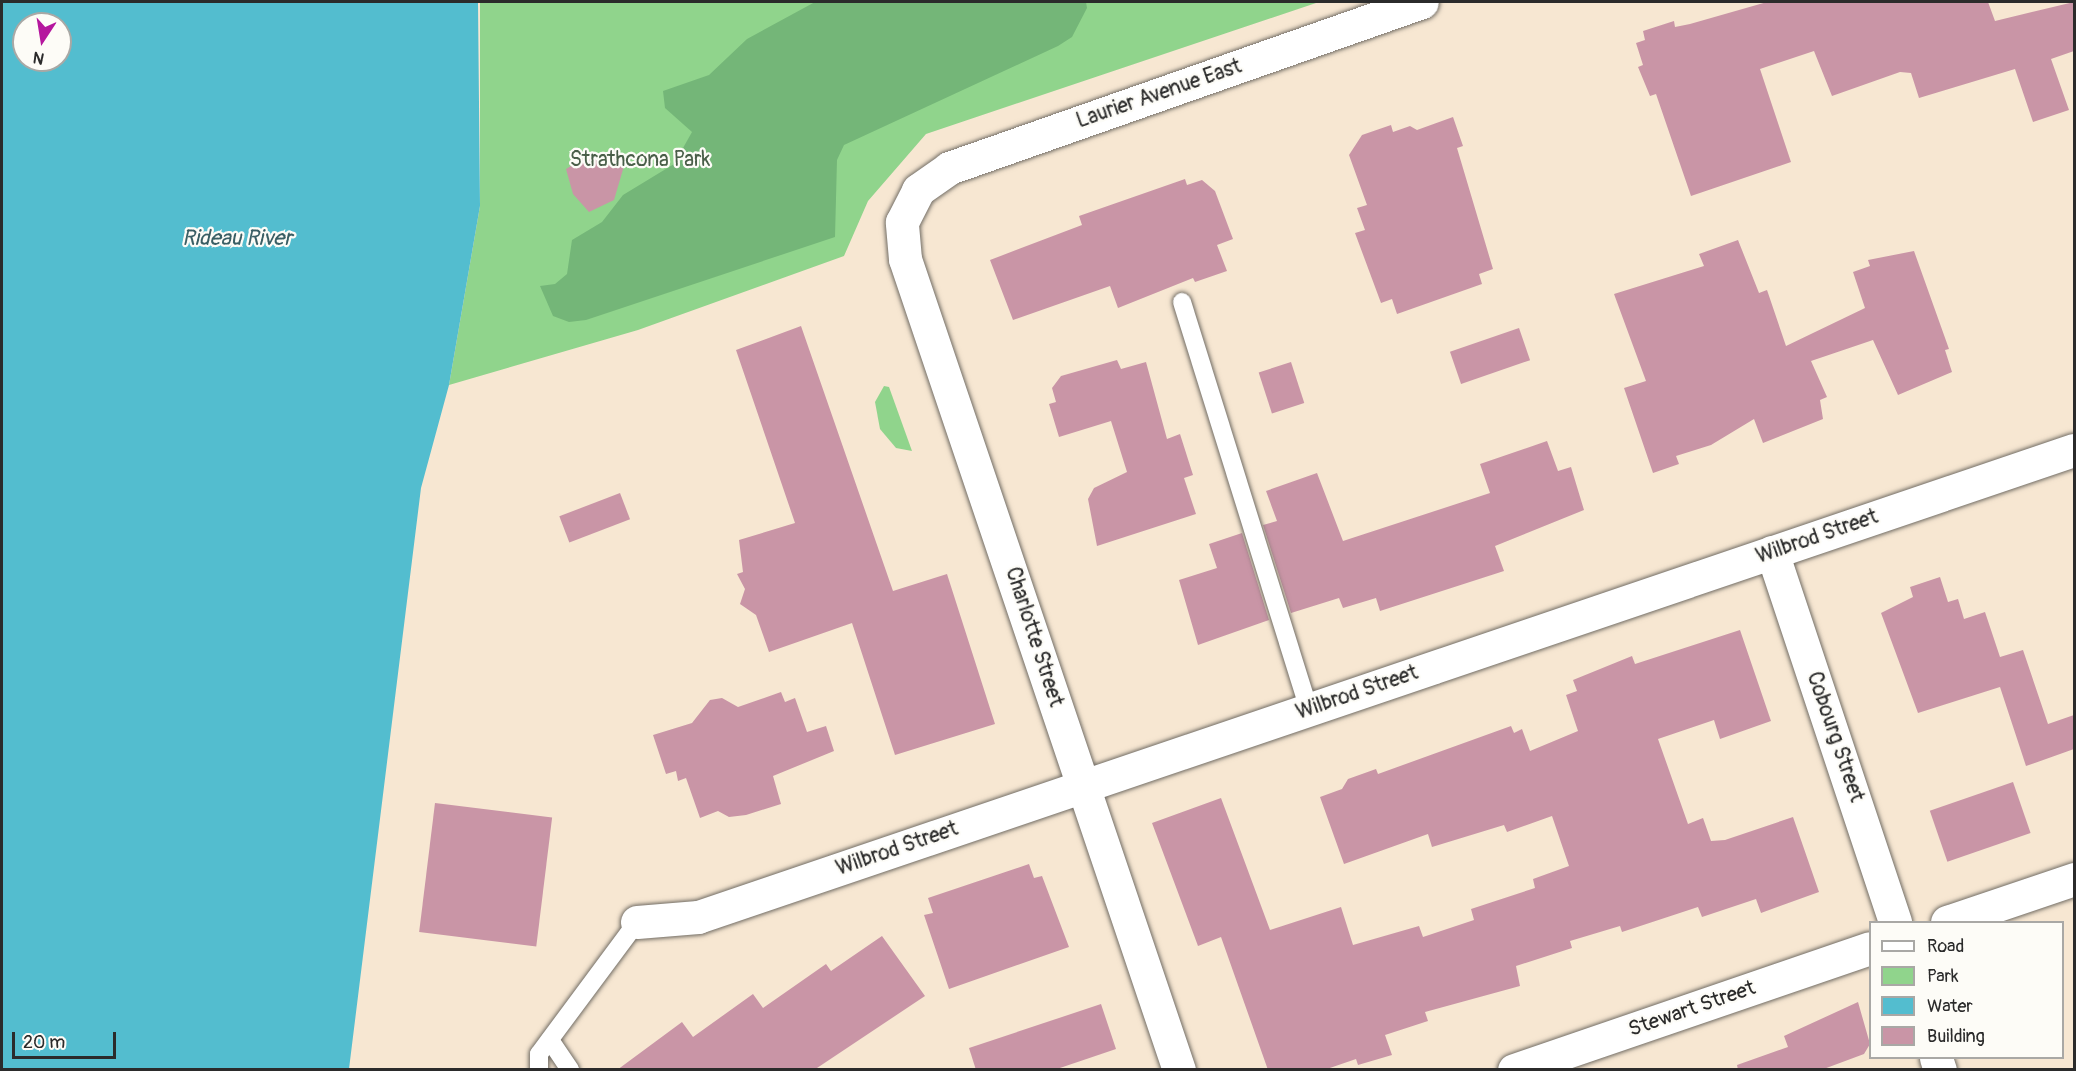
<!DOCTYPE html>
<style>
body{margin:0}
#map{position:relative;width:2076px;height:1071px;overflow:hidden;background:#f7e7d2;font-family:Pangolin,sans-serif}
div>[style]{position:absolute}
.green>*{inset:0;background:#90d48c}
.forest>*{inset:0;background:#74b678}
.water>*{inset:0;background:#53bdcf}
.building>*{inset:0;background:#c995a6;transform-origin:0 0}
.roads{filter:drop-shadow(0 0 2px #726d65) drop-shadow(0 0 2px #726d65)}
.service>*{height:18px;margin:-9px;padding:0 9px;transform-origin:9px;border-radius:9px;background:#fff}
.minor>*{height:33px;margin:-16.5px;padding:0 16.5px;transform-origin:16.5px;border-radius:16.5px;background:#fff}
.tertiary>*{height:33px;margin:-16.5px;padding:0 16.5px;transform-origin:16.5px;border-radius:16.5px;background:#fff}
span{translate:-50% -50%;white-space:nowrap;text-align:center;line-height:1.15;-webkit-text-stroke:4.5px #fdfcf7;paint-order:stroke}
.street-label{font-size:21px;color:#2b2b2b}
.park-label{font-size:21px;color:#495e48}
.water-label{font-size:22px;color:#395e64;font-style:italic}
.frame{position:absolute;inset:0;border:3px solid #2b2b2b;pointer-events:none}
.legend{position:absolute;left:1869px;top:921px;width:195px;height:138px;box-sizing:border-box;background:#fdfcf7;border:2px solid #a9a8a5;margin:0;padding:8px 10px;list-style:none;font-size:18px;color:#2b2b2b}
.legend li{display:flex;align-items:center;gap:12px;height:30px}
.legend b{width:30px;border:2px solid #a9a8a5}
.north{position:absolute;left:12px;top:12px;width:60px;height:60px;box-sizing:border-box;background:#fdfcf7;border:2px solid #a9a8a5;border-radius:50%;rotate:192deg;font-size:16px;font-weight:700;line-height:24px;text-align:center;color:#2b2b2b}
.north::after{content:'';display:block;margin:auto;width:21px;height:27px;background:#b5179e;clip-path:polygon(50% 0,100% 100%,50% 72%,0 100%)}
.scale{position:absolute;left:12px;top:1032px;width:104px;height:27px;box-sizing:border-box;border:3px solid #2b2b2b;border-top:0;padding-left:8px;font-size:18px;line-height:21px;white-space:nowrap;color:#2b2b2b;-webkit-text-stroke:4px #fdfcf7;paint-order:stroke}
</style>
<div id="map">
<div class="green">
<i style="clip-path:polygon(480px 2px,1319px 2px,926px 134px,868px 201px,844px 256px,638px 330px,449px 385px,480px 206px)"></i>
<i style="clip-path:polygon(884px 386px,889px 387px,912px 451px,896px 448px,880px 429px,875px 402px)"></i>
</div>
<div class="forest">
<i style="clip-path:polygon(815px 2px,1086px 2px,1087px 8px,1072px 37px,1058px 46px,844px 145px,837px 160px,835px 237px,586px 320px,569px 322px,553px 316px,540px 286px,555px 284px,567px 274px,572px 240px,602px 222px,623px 195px,674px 164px,692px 132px,665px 108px,663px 91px,709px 75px,747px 39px)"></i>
</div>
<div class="water">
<i style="clip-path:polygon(evenodd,2px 2px,478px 2px,480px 206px,449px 385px,421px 488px,349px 1069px,2px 1069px,2px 2px,24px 24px,60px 24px,60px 60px,24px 60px,24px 24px)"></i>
</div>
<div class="building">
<i style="clip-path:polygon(1767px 2px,1988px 2px,1995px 21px,2074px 2px,2074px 51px,2051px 59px,2069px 110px,2033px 122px,2015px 69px,1919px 98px,1911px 73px,1900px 72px,1832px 96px,1814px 51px,1760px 69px,1791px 162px,1691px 196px,1656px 94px,1650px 96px,1638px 67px,1643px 65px,1636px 43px,1645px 40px,1643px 31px,1674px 21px,1675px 27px,1690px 24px)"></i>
<i style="clip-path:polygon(1453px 117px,1463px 146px,1457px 148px,1493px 269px,1479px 274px,1482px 284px,1397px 314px,1392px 299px,1381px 303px,1355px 233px,1365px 230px,1357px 208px,1367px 205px,1349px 155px,1362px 135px,1391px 125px,1393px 132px,1410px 126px,1417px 130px)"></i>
<i style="clip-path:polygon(587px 156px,612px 156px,624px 166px,614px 200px,589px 212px,573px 194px,566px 169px)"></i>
<i style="clip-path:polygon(1185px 179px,1187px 185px,1202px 180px,1215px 191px,1233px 239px,1217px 245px,1227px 271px,1195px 282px,1193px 278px,1118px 308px,1110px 286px,1013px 320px,990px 260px,1082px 225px,1079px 216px)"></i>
<i style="clip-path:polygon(1738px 240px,1759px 293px,1767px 290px,1786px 346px,1865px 308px,1853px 272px,1870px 266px,1868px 260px,1914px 251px,1949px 349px,1945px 350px,1952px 372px,1898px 395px,1873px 340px,1811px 361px,1827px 397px,1820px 400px,1823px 419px,1763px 443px,1754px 419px,1711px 445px,1676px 456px,1679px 464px,1653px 473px,1624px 388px,1646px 381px,1614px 294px,1704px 266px,1699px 254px)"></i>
<i style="clip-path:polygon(801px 326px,893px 591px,947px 574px,995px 724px,895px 755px,852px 623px,769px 652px,756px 615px,740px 604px,745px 589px,737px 574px,743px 572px,739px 540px,795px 523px,736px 350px)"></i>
<i style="left:1519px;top:328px;width:34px;height:73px;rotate:71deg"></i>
<i style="clip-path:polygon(1117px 360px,1121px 369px,1146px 362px,1167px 439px,1180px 434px,1193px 475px,1184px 478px,1196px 514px,1097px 546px,1088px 499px,1094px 488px,1127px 472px,1111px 421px,1059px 437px,1049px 404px,1056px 402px,1052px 388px,1061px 376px)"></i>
<i style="left:1291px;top:362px;width:43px;height:34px;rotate:72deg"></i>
<i style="clip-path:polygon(1547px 441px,1558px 471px,1571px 467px,1584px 510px,1495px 546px,1504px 571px,1380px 611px,1376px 598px,1343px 608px,1339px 598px,1291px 613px,1263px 525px,1277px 521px,1266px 491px,1317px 473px,1343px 541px,1490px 493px,1480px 464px)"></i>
<i style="left:620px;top:493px;width:28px;height:65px;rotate:69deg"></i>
<i style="clip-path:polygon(1242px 533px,1269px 620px,1198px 645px,1179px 580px,1217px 568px,1209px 544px)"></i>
<i style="clip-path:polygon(1940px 577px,1948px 602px,1958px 599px,1964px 619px,1985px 612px,2000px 657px,2023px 650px,2048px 724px,2074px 715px,2074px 749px,2026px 766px,2000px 687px,1918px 713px,1881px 613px,1913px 597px,1910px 587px)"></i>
<i style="clip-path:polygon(1740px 630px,1771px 721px,1720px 739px,1714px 720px,1658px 739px,1688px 824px,1703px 818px,1711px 841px,1725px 840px,1793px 817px,1819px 892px,1761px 913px,1756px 899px,1702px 917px,1698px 907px,1622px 932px,1620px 926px,1570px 941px,1572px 948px,1516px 966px,1520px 986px,1425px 1012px,1428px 1021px,1385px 1035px,1392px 1055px,1358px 1065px,1356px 1059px,1324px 1070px,1268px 1070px,1221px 937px,1198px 946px,1152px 823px,1221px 798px,1270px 930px,1341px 907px,1353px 945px,1419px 926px,1423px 937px,1474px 920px,1471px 909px,1535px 888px,1533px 879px,1569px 866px,1552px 816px,1507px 832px,1504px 825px,1432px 847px,1428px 834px,1344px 864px,1320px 797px,1342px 789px,1348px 779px,1376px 769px,1378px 774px,1511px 726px,1514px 733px,1522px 729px,1530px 751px,1578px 731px,1566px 695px,1577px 691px,1573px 680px,1632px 656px,1635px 664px)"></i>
<i style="clip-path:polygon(781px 692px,785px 702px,795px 698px,807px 732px,826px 726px,834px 751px,773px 776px,781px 804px,746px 815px,729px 817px,718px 811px,700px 818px,686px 778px,678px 781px,676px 771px,666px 774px,653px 735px,692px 723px,710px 700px,722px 698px,738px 707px)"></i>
<i style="left:2013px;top:782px;width:54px;height:88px;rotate:71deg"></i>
<i style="left:435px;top:803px;width:118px;height:130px;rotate:7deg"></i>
<i style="clip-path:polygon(1029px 864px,1034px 878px,1042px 876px,1069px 947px,949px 989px,924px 915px,933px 913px,928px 898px)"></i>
<i style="clip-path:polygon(882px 936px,925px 996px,814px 1070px,617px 1070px,682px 1022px,693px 1037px,753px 994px,763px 1008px,826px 964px,831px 971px)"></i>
<i style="clip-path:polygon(1858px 1002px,1870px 1044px,1864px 1054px,1821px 1070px,1738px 1070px,1737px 1065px,1788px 1047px,1784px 1036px)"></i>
<i style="clip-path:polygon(1101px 1004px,1116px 1049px,1054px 1070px,976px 1070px,969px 1048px)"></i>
</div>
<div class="roads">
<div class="service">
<i style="left:1182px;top:302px;width:426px;rotate:72.7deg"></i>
<i style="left:550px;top:1040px;width:36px;rotate:56deg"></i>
<i style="left:539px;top:1070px;width:16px;rotate:-90deg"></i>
<i style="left:539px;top:1054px;width:164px;rotate:-53.4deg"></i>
</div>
<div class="minor">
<i style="left:1772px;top:552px;width:390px;rotate:71.6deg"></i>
<i style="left:637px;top:922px;width:61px;rotate:-4.7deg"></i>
<i style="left:698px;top:917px;width:1453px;rotate:-18.75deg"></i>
<i style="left:1947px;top:922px;width:134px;rotate:-18.7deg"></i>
<i style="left:1936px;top:1058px;width:13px;rotate:72deg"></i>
<i style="left:1514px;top:1070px;width:376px;rotate:-18.9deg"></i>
</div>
<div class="tertiary">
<i style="left:1179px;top:1070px;width:856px;rotate:-108.67deg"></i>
<i style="left:905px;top:259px;width:37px;rotate:-95deg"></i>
<i style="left:902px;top:222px;width:36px;rotate:-63deg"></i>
<i style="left:918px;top:190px;width:38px;rotate:-35deg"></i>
<i style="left:949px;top:168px;width:501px;rotate:-19.34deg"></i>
</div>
</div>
<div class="street-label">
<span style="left:1159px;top:94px;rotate:-19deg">Laurier Avenue East</span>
<span style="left:1817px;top:537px;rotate:-19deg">Wilbrod Street</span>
<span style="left:1034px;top:637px;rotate:72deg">Charlotte Street</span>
<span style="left:1357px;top:693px;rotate:-19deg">Wilbrod Street</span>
<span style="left:1835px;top:737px;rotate:71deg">Cobourg Street</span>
<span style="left:897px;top:849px;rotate:-19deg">Wilbrod Street</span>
<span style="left:1692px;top:1009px;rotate:-19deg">Stewart Street</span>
</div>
<div class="park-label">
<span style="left:640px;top:160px">Strathcona Park</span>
</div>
<div class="water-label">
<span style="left:237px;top:239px">Rideau River</span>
</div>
<div class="frame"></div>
<ul class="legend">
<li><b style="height:8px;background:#fff"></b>Road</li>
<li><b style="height:16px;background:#90d48c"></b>Park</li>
<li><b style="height:16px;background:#53bdcf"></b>Water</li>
<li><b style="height:16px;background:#c995a6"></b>Building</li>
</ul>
<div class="north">N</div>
<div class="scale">20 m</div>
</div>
